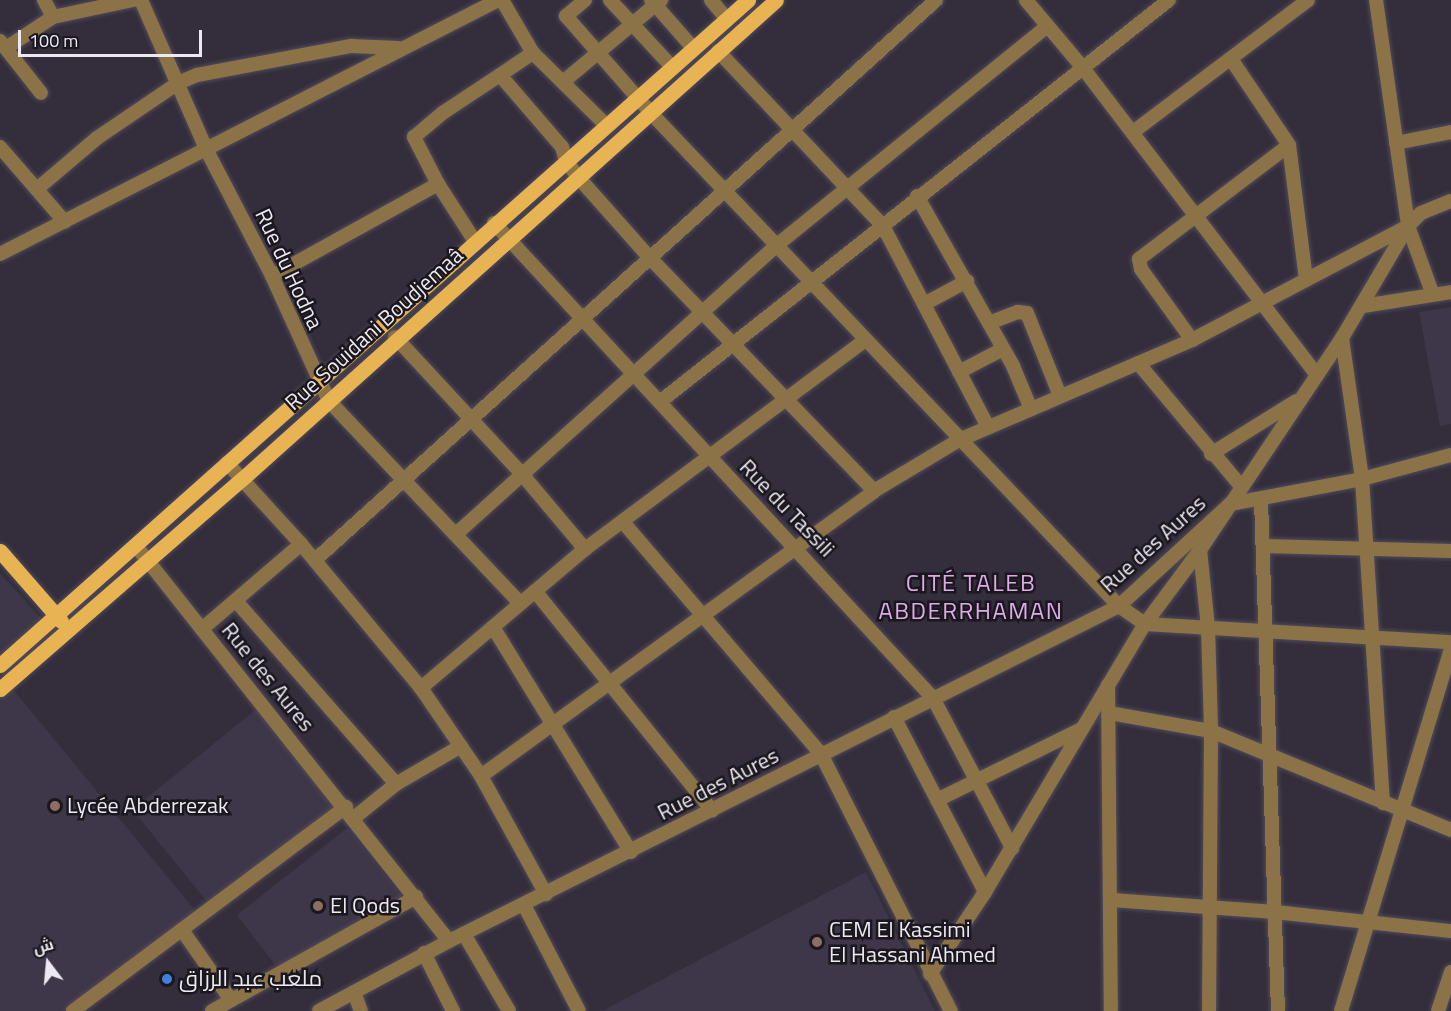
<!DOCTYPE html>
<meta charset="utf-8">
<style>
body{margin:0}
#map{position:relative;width:1451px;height:1011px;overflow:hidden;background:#332d3c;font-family:"Titillium Web",Cairo,sans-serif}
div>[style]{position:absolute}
.built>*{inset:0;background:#3e3649;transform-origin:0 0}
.roads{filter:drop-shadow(0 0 2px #514b59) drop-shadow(0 0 2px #514b59)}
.minor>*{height:14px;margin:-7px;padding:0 7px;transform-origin:7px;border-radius:7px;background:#8c7347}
.major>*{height:15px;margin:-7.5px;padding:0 7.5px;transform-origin:7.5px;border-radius:7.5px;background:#e8b453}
.dots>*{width:16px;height:16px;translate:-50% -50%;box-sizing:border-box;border:3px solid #1a171e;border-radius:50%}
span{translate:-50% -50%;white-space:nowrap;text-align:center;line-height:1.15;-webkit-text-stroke:5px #1a171e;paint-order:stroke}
.street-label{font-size:22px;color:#ede9f2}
.poi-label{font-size:22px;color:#ede9f2}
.left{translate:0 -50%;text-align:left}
.neighbourhood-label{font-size:24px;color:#ddabe8;letter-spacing:1.5px}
.north{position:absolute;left:18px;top:933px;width:60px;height:60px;-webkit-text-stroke:4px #1a171e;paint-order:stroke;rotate:344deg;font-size:16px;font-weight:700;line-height:24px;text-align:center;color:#ede9f2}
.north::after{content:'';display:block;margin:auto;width:21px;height:27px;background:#ede9f2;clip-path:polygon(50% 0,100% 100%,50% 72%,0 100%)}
.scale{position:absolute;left:18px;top:30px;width:184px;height:27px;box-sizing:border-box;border:3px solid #ede9f2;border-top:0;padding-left:8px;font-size:18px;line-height:21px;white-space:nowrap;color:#ede9f2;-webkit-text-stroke:4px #1a171e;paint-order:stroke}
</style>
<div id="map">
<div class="built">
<i style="clip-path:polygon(1451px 307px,1451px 424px,1440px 426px,1419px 312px)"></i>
<i style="clip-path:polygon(0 573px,42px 619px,0 656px)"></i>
<i style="clip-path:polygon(12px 688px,198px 914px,67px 1011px,0 1011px,0 698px)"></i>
<i style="left:259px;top:707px;width:124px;height:163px;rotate:51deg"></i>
<i style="clip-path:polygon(347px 828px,403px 898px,279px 970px,237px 915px)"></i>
<i style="clip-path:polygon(866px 872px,935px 1011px,602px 1011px)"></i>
</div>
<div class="roads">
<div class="minor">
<i style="left:44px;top:0;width:19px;rotate:62deg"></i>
<i style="left:53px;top:17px;width:82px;rotate:-12deg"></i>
<i style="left:141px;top:0;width:163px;rotate:66.4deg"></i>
<i style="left:206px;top:149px;width:143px;rotate:62.5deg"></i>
<i style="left:272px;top:276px;width:137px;rotate:65.5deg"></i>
<i style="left:329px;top:401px;width:278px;rotate:46.6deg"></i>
<i style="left:502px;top:0;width:61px;rotate:59.7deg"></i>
<i style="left:533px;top:53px;width:104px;rotate:44.6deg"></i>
<i style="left:585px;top:0;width:25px;rotate:140deg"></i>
<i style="left:566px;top:16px;width:128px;rotate:48.8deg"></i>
<i style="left:650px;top:112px;width:681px;rotate:46.49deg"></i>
<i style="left:1119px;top:606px;width:32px;rotate:35deg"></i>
<i style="left:1145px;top:624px;width:307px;rotate:3.4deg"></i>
<i style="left:610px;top:0;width:91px;rotate:47.2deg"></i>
<i style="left:651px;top:0;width:64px;rotate:48.8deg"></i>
<i style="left:711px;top:0;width:25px;rotate:50deg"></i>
<i style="left:1026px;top:0;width:89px;rotate:50deg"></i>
<i style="left:1083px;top:68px;width:386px;rotate:52.7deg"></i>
<i style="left:1376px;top:0;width:228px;rotate:81.9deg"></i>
<i style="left:1408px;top:226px;width:73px;rotate:70.1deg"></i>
<i style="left:0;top:41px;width:66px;rotate:51.7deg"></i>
<i style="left:6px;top:48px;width:56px;rotate:-33.4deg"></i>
<i style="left:718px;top:51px;width:241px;rotate:46.7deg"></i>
<i style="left:883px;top:226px;width:227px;rotate:62.4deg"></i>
<i style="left:1231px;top:59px;width:104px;rotate:56deg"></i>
<i style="left:1289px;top:145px;width:136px;rotate:82.8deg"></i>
<i style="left:500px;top:75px;width:40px;rotate:-34deg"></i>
<i style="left:563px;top:82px;width:128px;rotate:-39.9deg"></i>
<i style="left:1133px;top:132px;width:219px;rotate:-37deg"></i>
<i style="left:1396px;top:143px;width:56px;rotate:-11.3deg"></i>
<i style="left:0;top:147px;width:99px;rotate:49.1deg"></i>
<i style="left:37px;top:189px;width:79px;rotate:-40.4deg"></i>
<i style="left:97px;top:138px;width:98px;rotate:-34.2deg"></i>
<i style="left:178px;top:83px;width:21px;rotate:-23deg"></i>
<i style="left:197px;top:75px;width:157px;rotate:-10.7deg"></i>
<i style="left:351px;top:46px;width:47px;rotate:2.4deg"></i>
<i style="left:917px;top:196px;width:195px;rotate:60.5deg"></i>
<i style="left:1013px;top:366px;width:47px;rotate:67.3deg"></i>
<i style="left:494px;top:223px;width:647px;rotate:47.26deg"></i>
<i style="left:933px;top:698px;width:170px;rotate:62.2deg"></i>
<i style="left:474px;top:240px;width:67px;rotate:-122.7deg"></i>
<i style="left:438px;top:184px;width:53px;rotate:-117.1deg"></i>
<i style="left:414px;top:137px;width:39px;rotate:-40deg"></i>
<i style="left:444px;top:112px;width:67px;rotate:-33.5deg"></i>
<i style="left:500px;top:75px;width:95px;rotate:49.3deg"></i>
<i style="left:562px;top:147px;width:15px;rotate:74deg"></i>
<i style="left:566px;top:161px;width:20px;rotate:53deg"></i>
<i style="left:578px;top:177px;width:107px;rotate:48.4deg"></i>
<i style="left:649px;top:257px;width:325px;rotate:46.1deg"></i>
<i style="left:0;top:254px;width:559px;rotate:-27.02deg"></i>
<i style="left:272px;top:276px;width:190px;rotate:-29deg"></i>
<i style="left:924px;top:304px;width:49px;rotate:-28.1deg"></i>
<i style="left:1363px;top:306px;width:89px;rotate:-9deg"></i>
<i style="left:989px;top:323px;width:31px;rotate:-21deg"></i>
<i style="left:1018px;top:312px;width:9px;rotate:6deg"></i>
<i style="left:1027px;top:313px;width:89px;rotate:68.3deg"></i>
<i style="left:395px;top:337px;width:187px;rotate:47.2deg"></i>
<i style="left:522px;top:474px;width:98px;rotate:50deg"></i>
<i style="left:1342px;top:338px;width:142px;rotate:81.9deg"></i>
<i style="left:1362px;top:479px;width:325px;rotate:86.3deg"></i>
<i style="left:1192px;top:340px;width:87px;rotate:-125.7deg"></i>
<i style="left:1141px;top:269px;width:10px;rotate:-101deg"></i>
<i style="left:1139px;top:259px;width:188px;rotate:-37.2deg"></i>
<i style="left:1138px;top:363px;width:160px;rotate:50.1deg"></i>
<i style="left:959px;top:372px;width:50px;rotate:-27.6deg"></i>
<i style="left:661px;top:401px;width:647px;rotate:-38.29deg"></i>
<i style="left:1211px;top:454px;width:100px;rotate:-31.9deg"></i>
<i style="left:227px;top:463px;width:110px;rotate:47.6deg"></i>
<i style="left:301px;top:544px;width:187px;rotate:50.2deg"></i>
<i style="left:421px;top:688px;width:107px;rotate:55.7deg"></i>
<i style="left:481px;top:776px;width:135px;rotate:61.2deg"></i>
<i style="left:1261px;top:499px;width:512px;rotate:88.1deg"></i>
<i style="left:623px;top:522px;width:305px;rotate:49.5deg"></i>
<i style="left:821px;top:754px;width:288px;rotate:63.2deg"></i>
<i style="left:456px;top:534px;width:432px;rotate:-42deg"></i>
<i style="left:777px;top:245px;width:348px;rotate:-39deg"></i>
<i style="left:136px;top:546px;width:504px;rotate:51.61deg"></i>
<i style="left:449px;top:941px;width:749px;rotate:-26.57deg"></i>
<i style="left:1119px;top:606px;width:151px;rotate:-42.6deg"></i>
<i style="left:1230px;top:504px;width:134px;rotate:-10.7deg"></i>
<i style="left:1362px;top:479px;width:92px;rotate:-15.1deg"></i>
<i style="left:1264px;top:546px;width:187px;rotate:1.5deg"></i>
<i style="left:1200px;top:550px;width:77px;rotate:84.1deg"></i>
<i style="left:1208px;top:627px;width:104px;rotate:88.3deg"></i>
<i style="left:1211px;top:731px;width:280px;rotate:90.4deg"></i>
<i style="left:315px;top:560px;width:836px;rotate:-42.04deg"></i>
<i style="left:535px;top:591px;width:282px;rotate:51.1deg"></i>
<i style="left:236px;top:601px;width:243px;rotate:48.8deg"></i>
<i style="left:493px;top:627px;width:264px;rotate:58.5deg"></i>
<i style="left:202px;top:629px;width:130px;rotate:-40.6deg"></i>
<i style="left:1108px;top:685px;width:326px;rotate:89.5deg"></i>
<i style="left:421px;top:688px;width:215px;rotate:-40.3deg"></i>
<i style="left:585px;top:549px;width:349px;rotate:-36.7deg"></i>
<i style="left:1110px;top:713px;width:103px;rotate:10.1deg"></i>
<i style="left:1211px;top:731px;width:260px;rotate:22.4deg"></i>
<i style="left:894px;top:717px;width:197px;rotate:62.5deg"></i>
<i style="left:481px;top:776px;width:485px;rotate:-35.9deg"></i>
<i style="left:874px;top:491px;width:99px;rotate:-31deg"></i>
<i style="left:959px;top:440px;width:254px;rotate:-23.2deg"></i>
<i style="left:1192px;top:340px;width:244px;rotate:-27.8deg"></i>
<i style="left:1408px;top:226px;width:18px;rotate:-45deg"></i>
<i style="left:1421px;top:213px;width:32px;rotate:-22deg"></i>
<i style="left:937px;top:800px;width:161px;rotate:-26.2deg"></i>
<i style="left:355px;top:817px;width:53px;rotate:-38.8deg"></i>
<i style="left:396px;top:784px;width:75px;rotate:-30.3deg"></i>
<i style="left:1112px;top:900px;width:163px;rotate:4.2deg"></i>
<i style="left:1275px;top:912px;width:177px;rotate:6.2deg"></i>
<i style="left:524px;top:905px;width:119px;rotate:62.6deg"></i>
<i style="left:182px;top:930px;width:85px;rotate:55deg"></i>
<i style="left:464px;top:934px;width:89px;rotate:59.7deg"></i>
<i style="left:424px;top:953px;width:65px;rotate:63.4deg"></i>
<i style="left:930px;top:974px;width:99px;rotate:-56.1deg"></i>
<i style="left:985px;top:892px;width:312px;rotate:-59.2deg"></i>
<i style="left:1145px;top:624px;width:92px;rotate:-53.4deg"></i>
<i style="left:1200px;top:550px;width:255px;rotate:-56.2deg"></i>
<i style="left:1342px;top:338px;width:130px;rotate:-59.5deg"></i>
<i style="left:354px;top:992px;width:20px;rotate:70deg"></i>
<i style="left:73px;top:1011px;width:341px;rotate:-36.8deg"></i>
<i style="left:212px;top:1011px;width:234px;rotate:-29.2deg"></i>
<i style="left:319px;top:1011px;width:148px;rotate:-28.3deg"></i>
<i style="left:1341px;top:1011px;width:378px;rotate:-73.1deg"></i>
<i style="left:1438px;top:1011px;width:41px;rotate:-71.6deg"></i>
</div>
<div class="major">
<i style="left:0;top:551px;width:93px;rotate:48.9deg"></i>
<i style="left:0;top:665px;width:1001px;rotate:-41.64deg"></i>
<i style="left:0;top:689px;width:320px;rotate:-41deg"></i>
<i style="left:242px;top:479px;width:717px;rotate:-41.89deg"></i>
</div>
</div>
<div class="dots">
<i style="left:55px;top:806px;background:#8d6e63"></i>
<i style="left:318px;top:906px;background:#8d6e63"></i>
<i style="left:817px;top:942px;background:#8d6e63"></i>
<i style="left:167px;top:979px;background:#3f7fe0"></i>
</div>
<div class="street-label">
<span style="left:289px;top:269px;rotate:65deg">Rue du Hodna</span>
<span style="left:374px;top:329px;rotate:-42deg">Rue Souidani Boudjemaâ</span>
<span style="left:787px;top:508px;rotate:46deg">Rue du Tassili</span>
<span style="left:1153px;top:544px;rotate:-42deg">Rue des Aures</span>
<span style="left:268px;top:677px;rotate:51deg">Rue des Aures</span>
<span style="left:718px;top:784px;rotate:-27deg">Rue des Aures</span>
</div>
<div class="poi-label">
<span class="left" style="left:67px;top:806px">Lycée Abderrezak</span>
<span class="left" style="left:330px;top:906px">El Qods</span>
<span class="left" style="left:829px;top:942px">CEM El Kassimi<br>El Hassani Ahmed</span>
<span class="left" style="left:179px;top:979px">ملعب عبد الرزاق</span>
</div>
<div class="neighbourhood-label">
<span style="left:971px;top:597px">CITÉ TALEB<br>ABDERRHAMAN</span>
</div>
<div class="north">ش</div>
<div class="scale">100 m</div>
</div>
